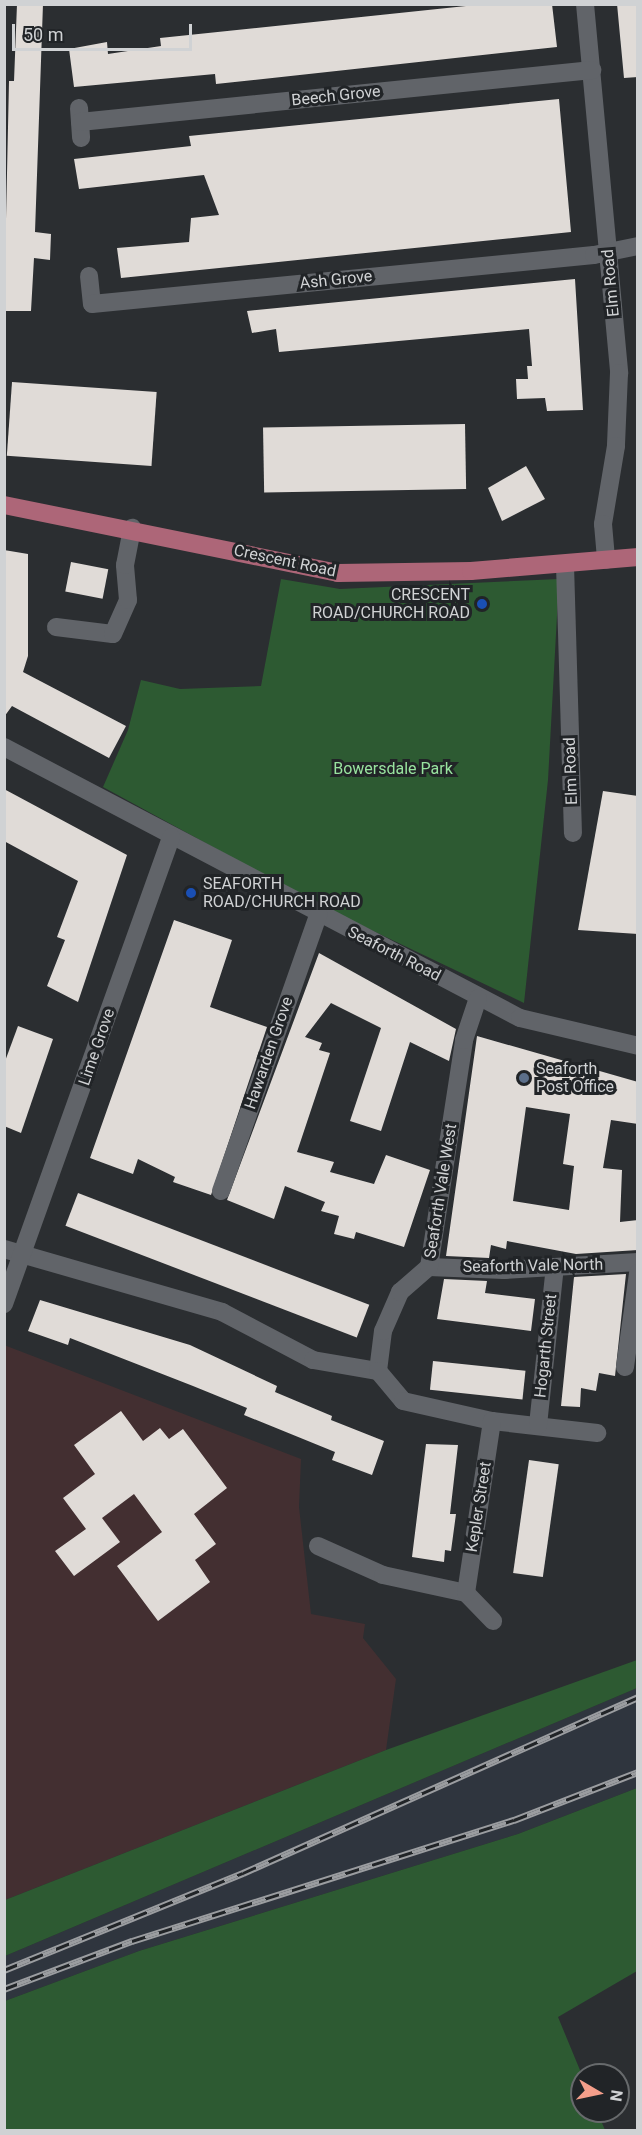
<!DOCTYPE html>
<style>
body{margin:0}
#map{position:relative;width:642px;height:2135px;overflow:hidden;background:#2b2e31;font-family:Roboto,sans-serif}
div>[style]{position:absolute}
.built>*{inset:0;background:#2f353e}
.education>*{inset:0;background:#432f31}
.green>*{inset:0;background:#2d5a32}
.building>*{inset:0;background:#e0dbd7;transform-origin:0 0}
.minor>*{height:18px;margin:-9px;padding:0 9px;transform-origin:9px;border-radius:9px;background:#616469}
.major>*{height:18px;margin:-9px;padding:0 9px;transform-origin:9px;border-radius:9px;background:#ad6678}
.rail>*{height:7px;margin-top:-3.5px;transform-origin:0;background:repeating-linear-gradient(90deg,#212427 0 14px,#9b9da0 0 28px);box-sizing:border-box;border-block:2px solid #9b9da0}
.dots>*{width:16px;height:16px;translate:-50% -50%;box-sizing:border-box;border:3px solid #212427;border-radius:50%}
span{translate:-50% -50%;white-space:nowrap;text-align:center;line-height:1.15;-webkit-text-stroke:6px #212427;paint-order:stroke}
.street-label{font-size:16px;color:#d0d2d4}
.poi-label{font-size:16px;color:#d0d2d4}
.right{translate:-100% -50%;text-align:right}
.left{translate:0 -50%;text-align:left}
.park-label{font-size:16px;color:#98e39f}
.frame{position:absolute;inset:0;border:6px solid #d0d2d4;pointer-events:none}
.north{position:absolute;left:570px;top:2063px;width:60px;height:60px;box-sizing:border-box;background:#212427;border:2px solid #676a6c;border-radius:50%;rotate:99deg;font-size:16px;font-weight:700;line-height:24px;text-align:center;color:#d0d2d4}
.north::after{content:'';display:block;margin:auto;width:21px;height:27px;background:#f49e8a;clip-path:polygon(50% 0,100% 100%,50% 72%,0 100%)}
.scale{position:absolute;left:12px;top:24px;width:180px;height:27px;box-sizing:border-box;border:3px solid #d0d2d4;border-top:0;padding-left:8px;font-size:18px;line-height:21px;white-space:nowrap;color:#d0d2d4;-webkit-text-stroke:4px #212427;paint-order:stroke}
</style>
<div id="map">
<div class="built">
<i style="clip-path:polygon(637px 1688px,637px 1788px,518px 1834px,139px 1951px,5px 2001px,5px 1956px)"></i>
</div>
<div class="education">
<i style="clip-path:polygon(4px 1345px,301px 1459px,299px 1507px,311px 1614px,365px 1624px,363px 1638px,396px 1679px,386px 1750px,5px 1900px)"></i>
</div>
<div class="green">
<i style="clip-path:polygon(281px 579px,340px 589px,559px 579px,548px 780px,524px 1003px,323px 907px,103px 787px,128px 730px,141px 680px,180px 689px,261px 686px)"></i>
<i style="clip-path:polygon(637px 1660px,637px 1688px,5px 1956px,5px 1900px,386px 1750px)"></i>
<i style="clip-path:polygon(637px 1788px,637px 1971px,558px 2017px,582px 2075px,582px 2111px,597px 2111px,605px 2130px,5px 2130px,5px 2001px,139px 1951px,518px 1834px)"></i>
</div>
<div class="building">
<i style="clip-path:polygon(17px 4px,43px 4px,35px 232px,51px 234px,50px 260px,34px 258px,31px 311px,4px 311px,9px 81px,14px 81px)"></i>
<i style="clip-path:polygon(485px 4px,552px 4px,557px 47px,216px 84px,215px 74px,74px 87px,69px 49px,107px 42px,108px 54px,161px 46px,160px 38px)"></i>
<i style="clip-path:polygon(617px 4px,638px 4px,638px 77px,624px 78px)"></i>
<i style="clip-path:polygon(559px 99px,571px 232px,121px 278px,117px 248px,189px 242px,191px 218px,219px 215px,204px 175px,79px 189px,74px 159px,191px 146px,189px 136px)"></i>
<i style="clip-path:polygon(575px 279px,583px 410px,547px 411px,545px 398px,517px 399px,516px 379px,528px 379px,527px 366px,532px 366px,529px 329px,279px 352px,276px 329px,252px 333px,247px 311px)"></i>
<i style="left:12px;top:382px;width:145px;height:74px;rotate:4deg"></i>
<i style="left:465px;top:424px;width:65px;height:202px;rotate:89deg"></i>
<i style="clip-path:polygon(526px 466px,545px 499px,502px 521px,488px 488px)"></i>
<i style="clip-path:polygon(4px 550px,28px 554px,28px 656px,23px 672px,126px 726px,109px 758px,12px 706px,4px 717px)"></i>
<i style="left:71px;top:562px;width:38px;height:30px;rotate:11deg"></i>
<i style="clip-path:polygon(4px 789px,127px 855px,78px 1002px,47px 986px,65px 940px,57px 937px,78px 881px,4px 841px)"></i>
<i style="clip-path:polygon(603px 791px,638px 796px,638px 934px,578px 930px)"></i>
<i style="clip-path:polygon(174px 920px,232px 940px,210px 1007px,267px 1027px,211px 1195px,173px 1182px,175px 1177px,138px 1159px,133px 1174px,90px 1158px)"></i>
<i style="clip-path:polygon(319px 953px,456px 1029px,449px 1061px,410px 1042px,381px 1131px,350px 1121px,381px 1028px,331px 1003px,305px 1037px,322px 1043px,319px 1050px,330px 1053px,297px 1152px,334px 1162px,330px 1172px,374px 1184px,386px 1155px,430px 1170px,404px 1247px,356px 1232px,354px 1239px,334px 1234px,339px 1216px,321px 1211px,325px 1202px,285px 1186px,274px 1219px,227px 1200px)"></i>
<i style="clip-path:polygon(18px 1026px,53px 1039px,21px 1133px,4px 1126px,4px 1064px)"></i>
<i style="clip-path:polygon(evenodd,477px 1036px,638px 1082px,638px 1124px,611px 1120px,603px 1168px,622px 1170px,620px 1222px,638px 1220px,638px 1250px,576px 1254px,507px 1241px,506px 1249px,491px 1245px,489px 1258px,446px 1256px,477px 1036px,526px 1107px,570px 1114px,563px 1164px,574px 1166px,569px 1210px,513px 1201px,526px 1107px)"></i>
<i style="left:78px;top:1193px;width:312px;height:35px;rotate:21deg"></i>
<i style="clip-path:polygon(626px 1274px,615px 1376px,599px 1373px,596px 1391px,581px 1388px,580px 1407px,561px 1406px,574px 1277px)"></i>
<i style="clip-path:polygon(444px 1279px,487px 1281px,485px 1293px,535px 1299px,531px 1331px,437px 1319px)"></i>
<i style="clip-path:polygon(40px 1300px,190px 1345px,277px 1386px,275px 1392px,332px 1416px,331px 1420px,384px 1441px,372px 1475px,332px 1460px,335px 1452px,244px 1415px,247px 1408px,193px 1386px,70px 1338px,68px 1345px,28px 1331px)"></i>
<i style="left:433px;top:1361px;width:93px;height:29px;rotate:6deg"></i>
<i style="clip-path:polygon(121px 1411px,143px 1441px,160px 1428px,169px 1439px,183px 1429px,227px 1488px,194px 1514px,216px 1544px,195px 1560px,210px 1582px,158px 1621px,117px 1566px,162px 1532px,134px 1494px,102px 1518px,120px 1542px,74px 1576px,55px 1551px,86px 1529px,63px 1498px,95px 1474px,74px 1445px)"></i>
<i style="clip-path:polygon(426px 1444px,458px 1445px,450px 1514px,456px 1514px,451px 1551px,445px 1550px,444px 1562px,412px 1557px)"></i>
<i style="left:529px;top:1460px;width:30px;height:114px;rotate:8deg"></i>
</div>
<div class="minor">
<i style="left:585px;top:4px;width:371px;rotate:84.7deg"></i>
<i style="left:619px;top:373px;width:73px;rotate:92.4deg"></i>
<i style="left:616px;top:446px;width:79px;rotate:99.5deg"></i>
<i style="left:603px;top:524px;width:36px;rotate:85deg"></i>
<i style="left:79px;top:108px;width:30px;rotate:86deg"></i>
<i style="left:80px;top:122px;width:515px;rotate:-5.8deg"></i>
<i style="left:89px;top:276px;width:28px;rotate:84deg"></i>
<i style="left:92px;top:304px;width:504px;rotate:-5.57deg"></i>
<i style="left:594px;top:255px;width:45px;rotate:-11.6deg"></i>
<i style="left:565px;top:565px;width:268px;rotate:88.3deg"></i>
<i style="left:56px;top:627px;width:57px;rotate:7deg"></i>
<i style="left:113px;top:634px;width:37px;rotate:-66deg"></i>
<i style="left:128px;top:600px;width:35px;rotate:-95deg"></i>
<i style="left:125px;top:565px;width:38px;rotate:-79deg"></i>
<i style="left:4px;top:747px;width:583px;rotate:27.71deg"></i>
<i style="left:520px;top:1018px;width:121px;rotate:13.3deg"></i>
<i style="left:221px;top:1191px;width:293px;rotate:-70.6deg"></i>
<i style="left:4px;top:1249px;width:227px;rotate:16.1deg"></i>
<i style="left:222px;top:1312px;width:103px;rotate:27.8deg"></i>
<i style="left:313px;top:1360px;width:66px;rotate:9.6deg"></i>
<i style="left:429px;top:1267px;width:75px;rotate:2.3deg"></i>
<i style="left:504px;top:1270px;width:134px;rotate:-3.4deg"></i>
<i style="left:4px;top:1304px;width:496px;rotate:-70.3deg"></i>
<i style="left:625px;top:1367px;width:95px;rotate:-82.1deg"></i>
<i style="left:378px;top:1371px;width:40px;rotate:-82.9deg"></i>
<i style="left:383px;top:1331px;width:43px;rotate:-66.4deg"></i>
<i style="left:400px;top:1292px;width:38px;rotate:-41deg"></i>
<i style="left:429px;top:1267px;width:230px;rotate:-81.2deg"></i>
<i style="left:464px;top:1040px;width:44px;rotate:-71.6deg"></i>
<i style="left:378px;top:1371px;width:39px;rotate:50deg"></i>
<i style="left:403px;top:1401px;width:91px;rotate:12.7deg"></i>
<i style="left:492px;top:1421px;width:106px;rotate:6.5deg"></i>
<i style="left:538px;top:1425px;width:159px;rotate:-83.9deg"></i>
<i style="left:318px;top:1546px;width:71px;rotate:24deg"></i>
<i style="left:383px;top:1575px;width:85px;rotate:12.2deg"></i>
<i style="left:466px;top:1593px;width:39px;rotate:46deg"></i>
<i style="left:466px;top:1593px;width:174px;rotate:-81.4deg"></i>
</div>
<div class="major">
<i style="left:4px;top:505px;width:341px;rotate:11.5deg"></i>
<i style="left:338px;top:573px;width:133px;rotate:-0.9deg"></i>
<i style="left:471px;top:571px;width:168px;rotate:-4.8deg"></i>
</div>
<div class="rail">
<i style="left:4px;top:1970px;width:258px;rotate:-22.1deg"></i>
<i style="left:243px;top:1873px;width:432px;rotate:-24deg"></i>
<i style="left:4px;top:1989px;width:137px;rotate:-20.6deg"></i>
<i style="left:132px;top:1941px;width:401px;rotate:-17.6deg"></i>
<i style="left:514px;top:1820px;width:133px;rotate:-21.2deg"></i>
</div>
<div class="dots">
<i style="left:482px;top:604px;background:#1a4fb4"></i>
<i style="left:191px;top:893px;background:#1a4fb4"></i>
<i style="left:524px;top:1078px;background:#5c6f8a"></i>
</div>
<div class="street-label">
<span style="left:336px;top:96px;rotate:-6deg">Beech Grove</span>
<span style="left:336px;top:280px;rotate:-6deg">Ash Grove</span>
<span style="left:611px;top:283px;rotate:-95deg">Elm Road</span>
<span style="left:285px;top:561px;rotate:12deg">Crescent Road</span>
<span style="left:571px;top:771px;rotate:-92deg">Elm Road</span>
<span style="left:394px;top:954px;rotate:27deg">Seaforth Road</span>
<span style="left:97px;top:1047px;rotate:-71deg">Lime Grove</span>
<span style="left:269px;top:1053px;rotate:-71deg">Hawarden Grove</span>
<span style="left:441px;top:1191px;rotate:-81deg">Seaforth Vale West</span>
<span style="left:533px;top:1266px;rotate:-1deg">Seaforth Vale North</span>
<span style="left:546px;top:1346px;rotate:-84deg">Hogarth Street</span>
<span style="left:479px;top:1507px;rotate:-81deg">Kepler Street</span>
</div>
<div class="poi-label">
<span class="right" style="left:470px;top:604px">CRESCENT<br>ROAD/CHURCH ROAD</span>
<span class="left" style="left:203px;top:893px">SEAFORTH<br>ROAD/CHURCH ROAD</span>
<span class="left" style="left:536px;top:1078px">Seaforth<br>Post Office</span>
</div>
<div class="park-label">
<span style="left:393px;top:769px">Bowersdale Park</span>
</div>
<div class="frame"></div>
<div class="north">N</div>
<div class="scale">50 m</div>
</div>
